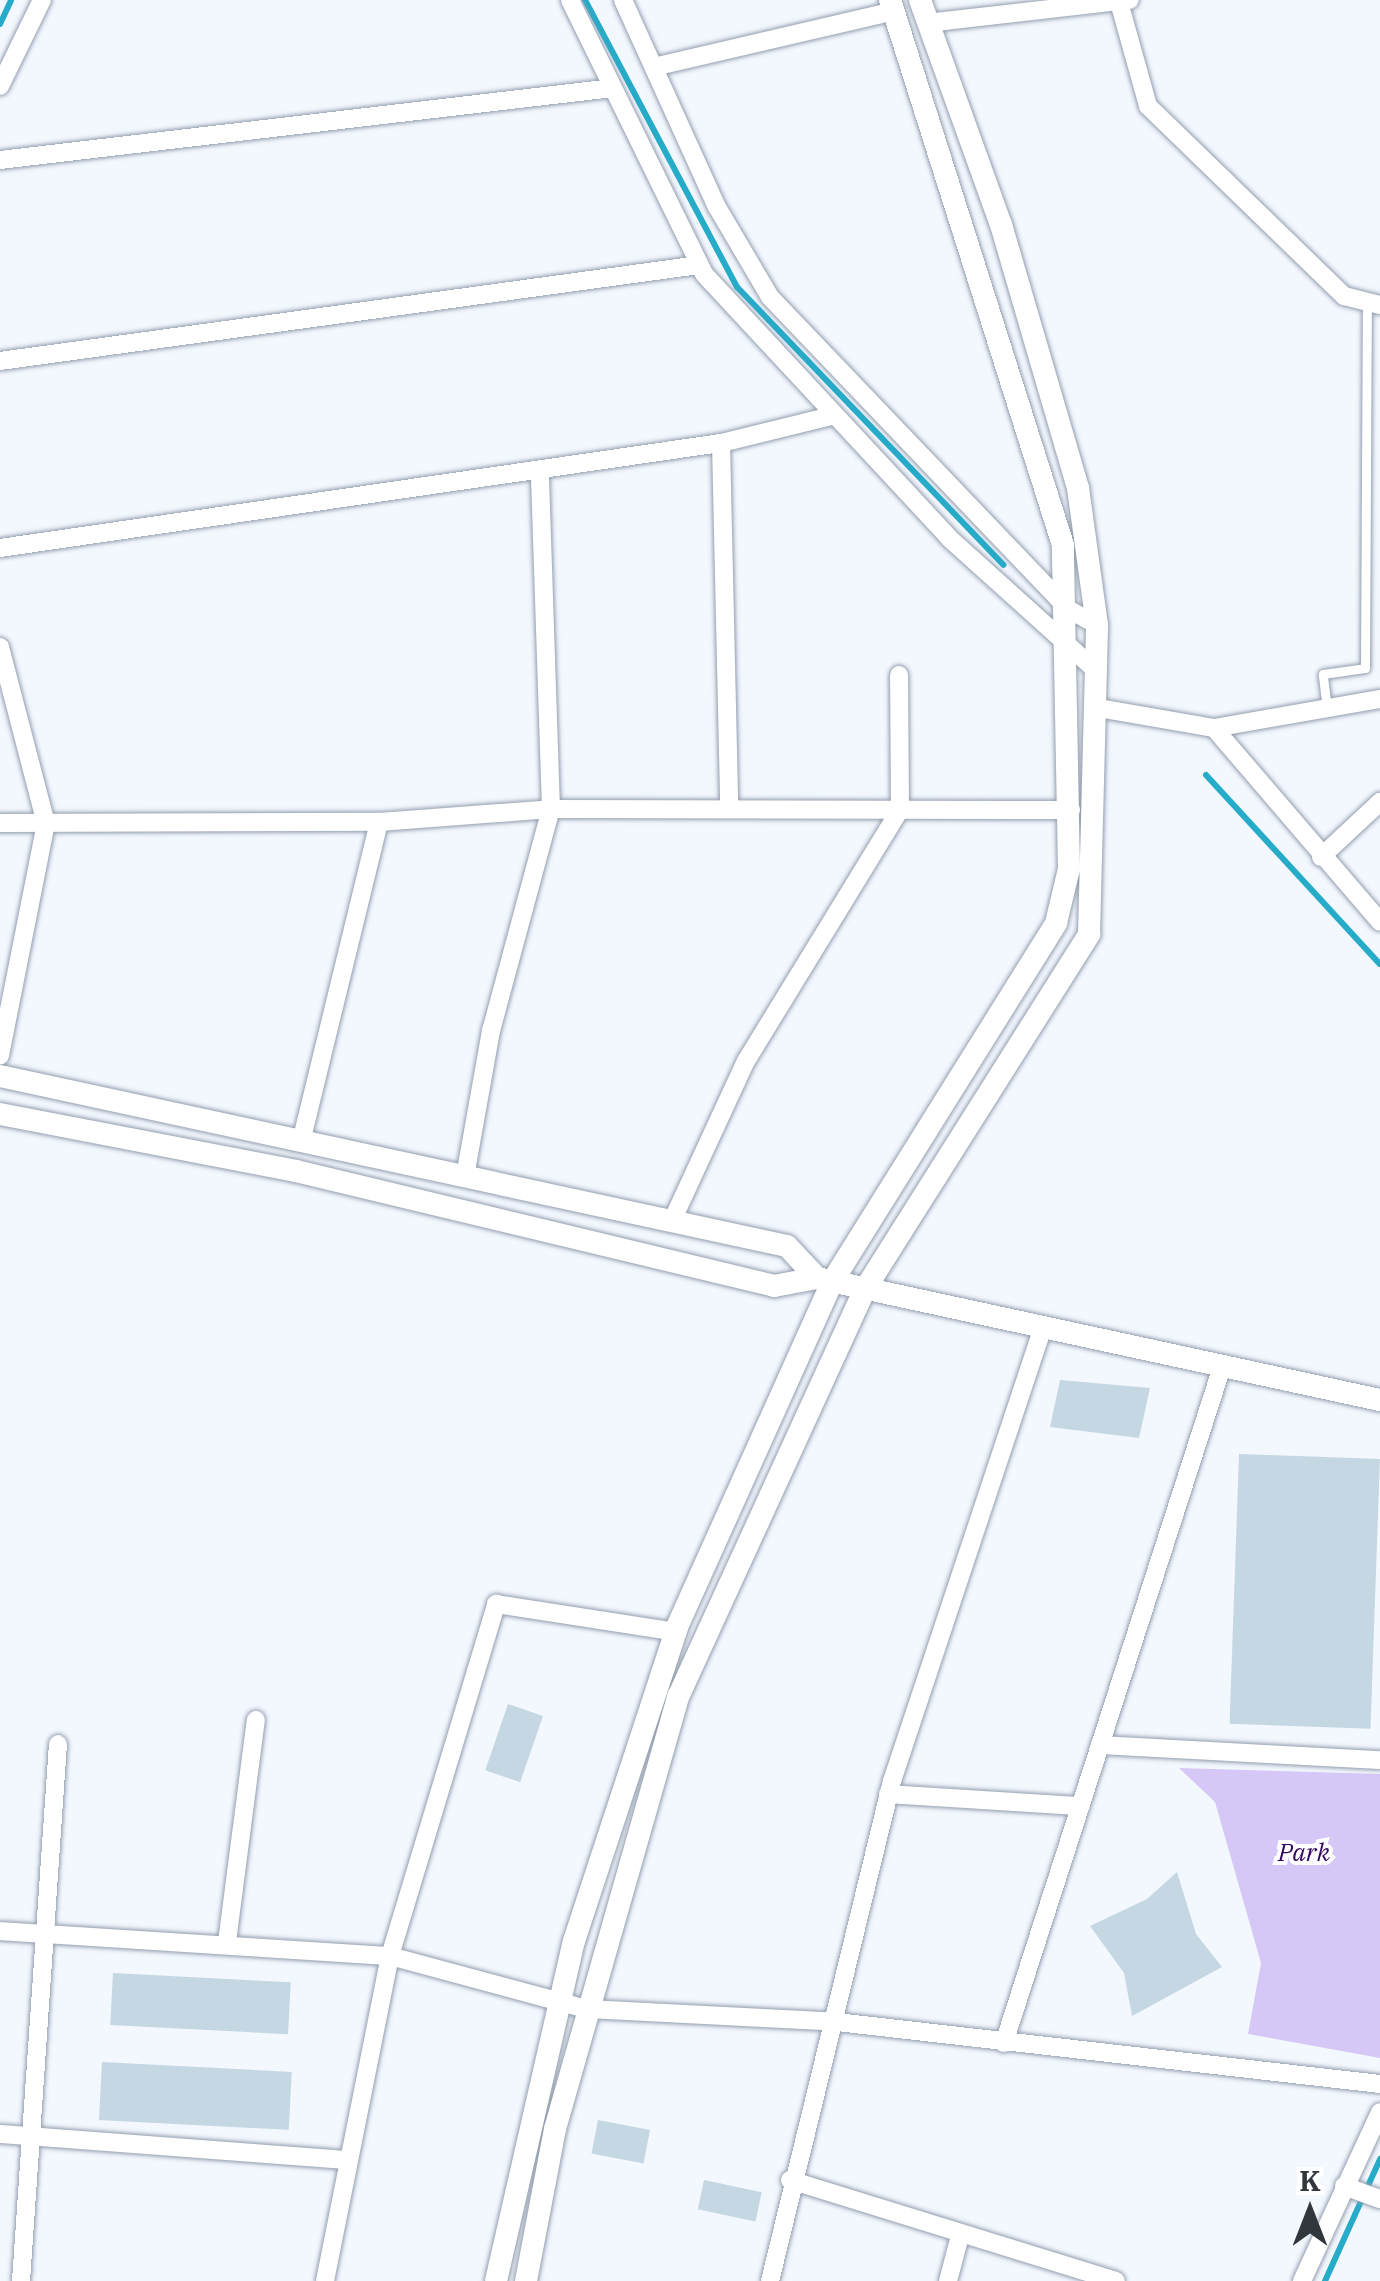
<!DOCTYPE html>
<style>
body{margin:0}
#map{position:relative;width:1380px;height:2281px;overflow:hidden;background:#f3f7fe;font-family:"IBM Plex Serif",serif}
div>[style]{position:absolute}
.green>*{inset:0;background:#d5c8f7}
.stream>*{height:6px;margin:-3px;padding:0 3px;transform-origin:3px;border-radius:3px;background:#26abc8}
.building>*{inset:0;background:#c4d7e3;transform-origin:0 0}
.roads{filter:drop-shadow(0 0 2px #939eae) drop-shadow(0 0 2px #939eae)}
.service>*{height:9px;margin:-4.5px;padding:0 4.5px;transform-origin:4.5px;border-radius:4.5px;background:#fff}
.minor>*{height:18px;margin:-9px;padding:0 9px;transform-origin:9px;border-radius:9px;background:#fff}
.tertiary>*{height:22px;margin:-11px;padding:0 11px;transform-origin:11px;border-radius:11px;background:#fff}
span{translate:-50% -50%;white-space:nowrap;text-align:center;line-height:1.15;-webkit-text-stroke:8px #fff;paint-order:stroke}
.park-label{font-size:25px;color:#350565;font-style:italic}
.north{position:absolute;left:1260px;top:2161px;width:100px;height:100px;-webkit-text-stroke:8px #fff;paint-order:stroke;rotate:0deg;font-size:28px;font-weight:700;line-height:40px;text-align:center;color:#32373e}
.north::after{content:'';display:block;margin:auto;width:35px;height:45px;background:#32373e;clip-path:polygon(50% 0,100% 100%,50% 72%,0 100%)}
</style>
<div id="map">
<div class="green">
<i style="clip-path:polygon(1179px 1768px,1380px 1774px,1380px 2058px,1248px 2034px,1261px 1963px,1215px 1802px)"></i>
</div>
<div class="stream">
<i style="left:585px;top:0;width:325px;rotate:62.1deg"></i>
<i style="left:737px;top:287px;width:385px;rotate:46.2deg"></i>
<i style="left:0;top:24px;width:26px;rotate:-65deg"></i>
<i style="left:1206px;top:775px;width:257px;rotate:47.4deg"></i>
<i style="left:1325px;top:2281px;width:134px;rotate:-65.7deg"></i>
</div>
<div class="building">
<i style="clip-path:polygon(1060px 1380px,1150px 1388px,1139px 1438px,1050px 1427px)"></i>
<i style="left:1239px;top:1454px;width:141px;height:270px;rotate:2deg"></i>
<i style="left:508px;top:1704px;width:37px;height:70px;rotate:19deg"></i>
<i style="clip-path:polygon(1177px 1872px,1196px 1934px,1222px 1967px,1132px 2016px,1124px 1973px,1090px 1926px,1147px 1899px)"></i>
<i style="left:113px;top:1973px;width:178px;height:52px;rotate:3deg"></i>
<i style="left:102px;top:2062px;width:190px;height:58px;rotate:3deg"></i>
<i style="left:598px;top:2120px;width:53px;height:34px;rotate:11deg"></i>
<i style="left:704px;top:2180px;width:59px;height:30px;rotate:12deg"></i>
</div>
<div class="roads">
<div class="service">
<i style="left:1327px;top:709px;width:35px;rotate:-97deg"></i>
<i style="left:1323px;top:674px;width:42px;rotate:-8.1deg"></i>
<i style="left:1365px;top:668px;width:362px;rotate:-89.7deg"></i>
</div>
<div class="minor">
<i style="left:570px;top:0;width:305px;rotate:63.9deg"></i>
<i style="left:704px;top:274px;width:360px;rotate:47.1deg"></i>
<i style="left:949px;top:538px;width:200px;rotate:42deg"></i>
<i style="left:623px;top:0;width:227px;rotate:65.6deg"></i>
<i style="left:717px;top:207px;width:104px;rotate:59.5deg"></i>
<i style="left:770px;top:297px;width:431px;rotate:46.3deg"></i>
<i style="left:1068px;top:609px;width:33px;rotate:29deg"></i>
<i style="left:1119px;top:2px;width:108px;rotate:74.4deg"></i>
<i style="left:1148px;top:106px;width:273px;rotate:44.1deg"></i>
<i style="left:1344px;top:296px;width:37px;rotate:14deg"></i>
<i style="left:927px;top:23px;width:204px;rotate:-6.5deg"></i>
<i style="left:658px;top:66px;width:242px;rotate:-13.1deg"></i>
<i style="left:0;top:86px;width:96px;rotate:-64deg"></i>
<i style="left:0;top:160px;width:617px;rotate:-6.7deg"></i>
<i style="left:0;top:361px;width:706px;rotate:-7.82deg"></i>
<i style="left:721px;top:443px;width:366px;rotate:88.7deg"></i>
<i style="left:0;top:548px;width:729px;rotate:-8.29deg"></i>
<i style="left:721px;top:443px;width:117px;rotate:-13.8deg"></i>
<i style="left:0;top:647px;width:182px;rotate:75.4deg"></i>
<i style="left:46px;top:823px;width:237px;rotate:101.2deg"></i>
<i style="left:1098px;top:708px;width:118px;rotate:9.8deg"></i>
<i style="left:1214px;top:728px;width:255px;rotate:49.4deg"></i>
<i style="left:1214px;top:728px;width:169px;rotate:-9.9deg"></i>
<i style="left:0;top:823px;width:379px;rotate:-0.2deg"></i>
<i style="left:379px;top:822px;width:172px;rotate:-4.3deg"></i>
<i style="left:551px;top:809px;width:520px;rotate:0.11deg"></i>
<i style="left:1321px;top:857px;width:81px;rotate:-43deg"></i>
<i style="left:302px;top:1138px;width:325px;rotate:-76.3deg"></i>
<i style="left:466px;top:1171px;width:142px;rotate:-79.9deg"></i>
<i style="left:491px;top:1031px;width:230px;rotate:-74.9deg"></i>
<i style="left:551px;top:809px;width:339px;rotate:-91.9deg"></i>
<i style="left:672px;top:1221px;width:176px;rotate:-65.2deg"></i>
<i style="left:746px;top:1061px;width:294px;rotate:-58.5deg"></i>
<i style="left:900px;top:810px;width:135px;rotate:-90.4deg"></i>
<i style="left:1100px;top:1745px;width:280px;rotate:3.1deg"></i>
<i style="left:888px;top:1794px;width:193px;rotate:3.6deg"></i>
<i style="left:0;top:1931px;width:391px;rotate:3.7deg"></i>
<i style="left:390px;top:1956px;width:204px;rotate:15.1deg"></i>
<i style="left:587px;top:2009px;width:241px;rotate:2.9deg"></i>
<i style="left:828px;top:2021px;width:556px;rotate:6.51deg"></i>
<i style="left:227px;top:1942px;width:224px;rotate:-82.6deg"></i>
<i style="left:1004px;top:2043px;width:707px;rotate:-72.13deg"></i>
<i style="left:0;top:2134px;width:348px;rotate:4.3deg"></i>
<i style="left:790px;top:2180px;width:341px;rotate:17.2deg"></i>
<i style="left:1344px;top:2186px;width:38px;rotate:20deg"></i>
<i style="left:21px;top:2281px;width:538px;rotate:-86.06deg"></i>
<i style="left:325px;top:2281px;width:331px;rotate:-78.7deg"></i>
<i style="left:390px;top:1956px;width:368px;rotate:-73.2deg"></i>
<i style="left:496px;top:1604px;width:183px;rotate:8.8deg"></i>
<i style="left:770px;top:2281px;width:515px;rotate:-76.29deg"></i>
<i style="left:892px;top:1781px;width:476px;rotate:-71.6deg"></i>
<i style="left:948px;top:2281px;width:47px;rotate:-75.1deg"></i>
<i style="left:1302px;top:2281px;width:186px;rotate:-65.2deg"></i>
</div>
<div class="tertiary">
<i style="left:0;top:1076px;width:805px;rotate:12.19deg"></i>
<i style="left:787px;top:1246px;width:44px;rotate:46.8deg"></i>
<i style="left:0;top:1114px;width:301px;rotate:10.9deg"></i>
<i style="left:296px;top:1171px;width:492px;rotate:13.5deg"></i>
<i style="left:774px;top:1286px;width:44px;rotate:-10.5deg"></i>
<i style="left:817px;top:1278px;width:576px;rotate:12.23deg"></i>
<i style="left:496px;top:2281px;width:349px;rotate:-77.1deg"></i>
<i style="left:574px;top:1941px;width:330px;rotate:-71.8deg"></i>
<i style="left:677px;top:1627px;width:378px;rotate:-65.8deg"></i>
<i style="left:832px;top:1282px;width:423px;rotate:-58deg"></i>
<i style="left:1056px;top:923px;width:56px;rotate:-76.5deg"></i>
<i style="left:1069px;top:869px;width:324px;rotate:-91.1deg"></i>
<i style="left:1063px;top:545px;width:572px;rotate:-107.61deg"></i>
<i style="left:526px;top:2281px;width:155px;rotate:-79.2deg"></i>
<i style="left:555px;top:2129px;width:451px;rotate:-74.1deg"></i>
<i style="left:679px;top:1695px;width:447px;rotate:-65.4deg"></i>
<i style="left:865px;top:1289px;width:420px;rotate:-57.7deg"></i>
<i style="left:1089px;top:934px;width:309px;rotate:-88.5deg"></i>
<i style="left:1097px;top:625px;width:138px;rotate:-97.9deg"></i>
<i style="left:1078px;top:488px;width:274px;rotate:-106.3deg"></i>
<i style="left:1001px;top:225px;width:239px;rotate:-109.8deg"></i>
</div>
</div>
<div class="park-label">
<span style="left:1304px;top:1852px">Park</span>
</div>
<div class="north">K</div>
</div>
